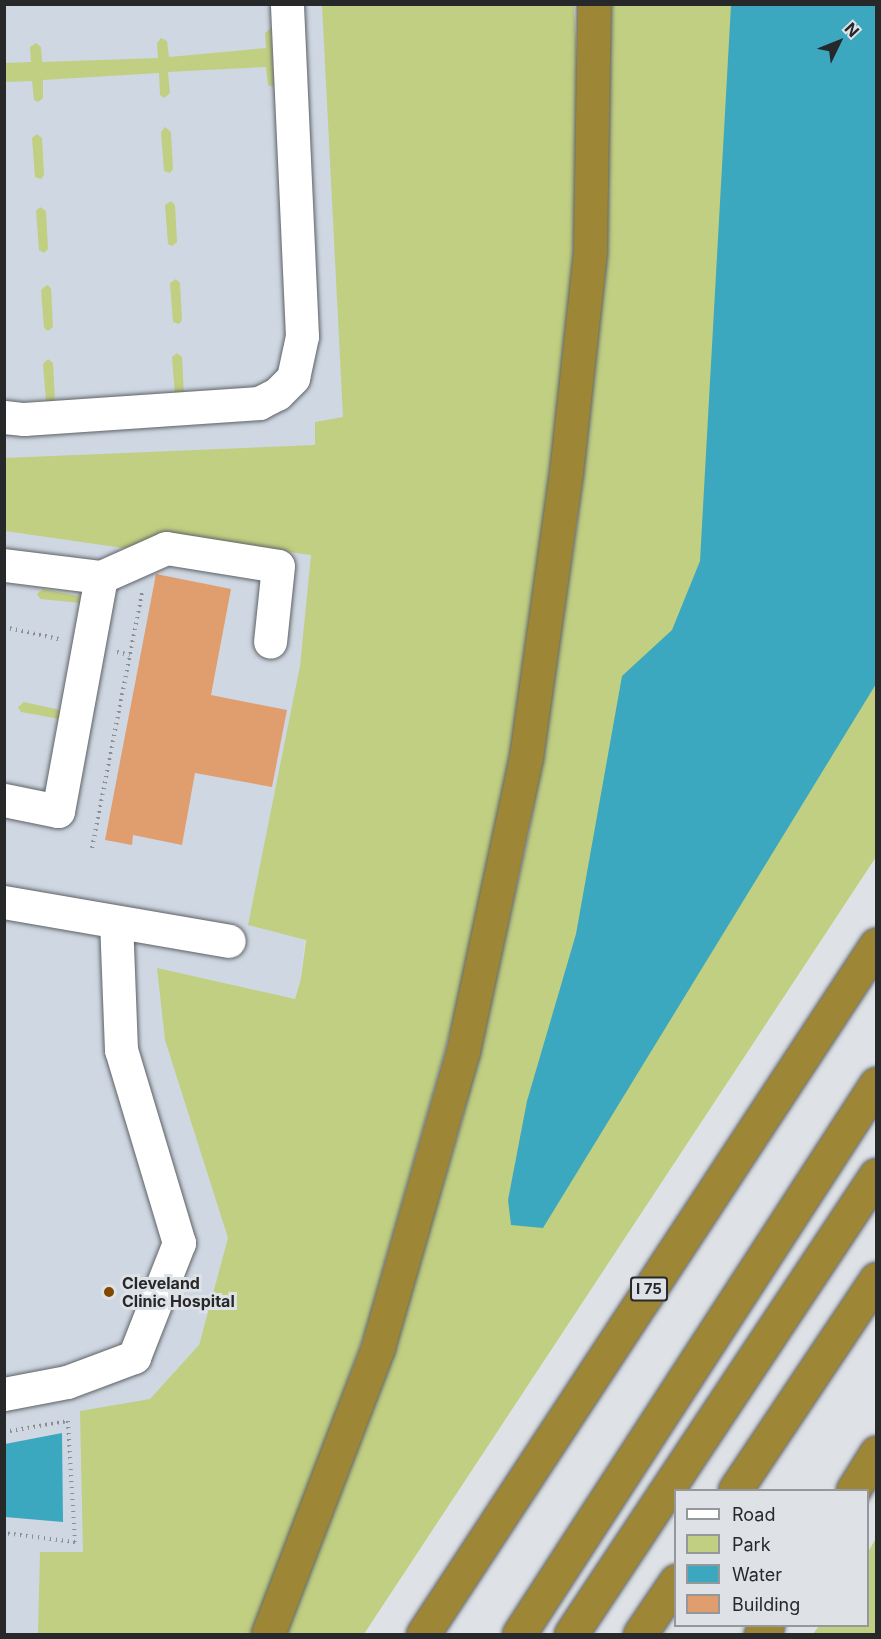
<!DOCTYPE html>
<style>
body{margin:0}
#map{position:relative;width:881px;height:1639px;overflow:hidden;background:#dee2e7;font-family:Inter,sans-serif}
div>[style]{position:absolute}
.built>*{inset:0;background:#cfd7e2}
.green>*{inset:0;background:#c1cf82}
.water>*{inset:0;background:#3ba8bf}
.building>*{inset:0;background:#e09d6e}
.path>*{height:4px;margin-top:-2px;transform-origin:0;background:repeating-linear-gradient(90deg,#8c8f92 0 1.5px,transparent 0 6px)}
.roads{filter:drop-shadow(0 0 2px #5e6266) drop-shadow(0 0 2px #5e6266)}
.minor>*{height:33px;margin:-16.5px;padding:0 16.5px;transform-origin:16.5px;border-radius:16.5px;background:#fff}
.highway>*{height:33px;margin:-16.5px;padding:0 16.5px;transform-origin:16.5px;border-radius:16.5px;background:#9d8736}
.dots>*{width:16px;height:16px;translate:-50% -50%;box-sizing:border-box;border:3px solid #dee2e7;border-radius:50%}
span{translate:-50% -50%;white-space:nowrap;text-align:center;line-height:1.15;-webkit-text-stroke:6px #dee2e7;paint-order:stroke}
.shield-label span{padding:2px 4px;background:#dee2e7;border:2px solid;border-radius:4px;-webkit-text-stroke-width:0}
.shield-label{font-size:15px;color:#27282a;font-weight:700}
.poi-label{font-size:16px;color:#27282a;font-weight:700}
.left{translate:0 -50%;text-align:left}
.frame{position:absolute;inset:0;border:6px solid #27282a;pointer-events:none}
.legend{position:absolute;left:674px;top:1489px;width:195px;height:138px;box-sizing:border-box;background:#dee2e7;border:2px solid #95989b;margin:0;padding:8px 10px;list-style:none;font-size:18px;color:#27282a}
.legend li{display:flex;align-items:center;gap:12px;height:30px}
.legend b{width:30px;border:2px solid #95989b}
.north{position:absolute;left:809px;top:12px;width:60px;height:60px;-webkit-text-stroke:4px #dee2e7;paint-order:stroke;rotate:47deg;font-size:16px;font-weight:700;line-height:24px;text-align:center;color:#27282a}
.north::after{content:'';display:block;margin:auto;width:21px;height:27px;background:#27282a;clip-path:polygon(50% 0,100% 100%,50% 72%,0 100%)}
</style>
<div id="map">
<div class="built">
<i style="clip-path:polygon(5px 5px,370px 5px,383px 209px,301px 978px,199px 1345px,79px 1634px,5px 1634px)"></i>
</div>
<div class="green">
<i style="clip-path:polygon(322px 5px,574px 5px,578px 80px,573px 283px,526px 668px,474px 947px,366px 1330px,271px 1592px,252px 1634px,38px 1634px,40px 1552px,83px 1552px,80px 1411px,150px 1399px,199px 1345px,228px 1238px,165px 1040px,157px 968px,295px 999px,301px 978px,306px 940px,248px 925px,300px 666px,311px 555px,166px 535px,130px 549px,5px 531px,4px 458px,315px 445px,315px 422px,343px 417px)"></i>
<i style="clip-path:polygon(604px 5px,876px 5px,876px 857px,364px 1634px,282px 1634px,384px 1380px,463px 1117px,529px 833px,577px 523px,596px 347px)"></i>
<i style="clip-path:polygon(271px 28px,274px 87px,268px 85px,266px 67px,168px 72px,170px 93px,164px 98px,160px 95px,159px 73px,43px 80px,43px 98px,38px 102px,34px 100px,32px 81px,5px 82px,4px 63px,31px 62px,30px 47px,36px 43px,41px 47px,42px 62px,158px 58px,157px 43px,161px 38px,167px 41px,169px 57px,266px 48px,265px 33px)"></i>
<i style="clip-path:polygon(165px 127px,171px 132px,173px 169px,170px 173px,164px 171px,161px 132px)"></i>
<i style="clip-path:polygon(37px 134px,42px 138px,44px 175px,41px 179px,35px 177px,32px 138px)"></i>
<i style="clip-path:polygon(171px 201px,175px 205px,177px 242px,172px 246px,168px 244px,165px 205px)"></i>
<i style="clip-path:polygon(40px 207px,46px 211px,48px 249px,44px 253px,39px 250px,36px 211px)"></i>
<i style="clip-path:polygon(176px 279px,180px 283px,182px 320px,179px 324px,173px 322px,170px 283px)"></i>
<i style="clip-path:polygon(47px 285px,51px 288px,53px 327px,48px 331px,44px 328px,41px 290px)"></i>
<i style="clip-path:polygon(177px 353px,182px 357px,184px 395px,175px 396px,172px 357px)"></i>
<i style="clip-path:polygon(48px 359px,53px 363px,55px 401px,46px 402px,43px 364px)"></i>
<i style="clip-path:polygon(43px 589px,79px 596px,81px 603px,40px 599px,37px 594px)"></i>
<i style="clip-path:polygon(24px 702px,60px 710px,60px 719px,21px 712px,18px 707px)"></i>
<i style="clip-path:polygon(876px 1538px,876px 1634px,813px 1634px,819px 1626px,868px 1626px,868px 1552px)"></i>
</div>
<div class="water">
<i style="clip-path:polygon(731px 5px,876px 5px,876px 684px,543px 1228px,511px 1225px,508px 1200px,527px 1101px,576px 934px,622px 676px,672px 630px,700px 561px)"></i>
<i style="clip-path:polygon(62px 1433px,63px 1522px,5px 1517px,5px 1444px)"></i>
</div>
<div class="building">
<i style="clip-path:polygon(156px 574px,231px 589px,211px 695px,287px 710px,272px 787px,195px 773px,182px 845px,133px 835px,132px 845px,105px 840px)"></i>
</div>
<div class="path">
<i style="left:4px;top:627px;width:56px;rotate:12.3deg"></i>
<i style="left:117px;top:652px;width:13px;rotate:13deg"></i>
<i style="left:92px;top:848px;width:261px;rotate:-78.9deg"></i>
<i style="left:4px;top:1432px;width:65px;rotate:-9.8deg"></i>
<i style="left:68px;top:1421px;width:121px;rotate:86.7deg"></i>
<i style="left:75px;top:1542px;width:72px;rotate:-172.8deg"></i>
</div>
<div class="roads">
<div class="minor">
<i style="left:4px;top:417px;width:20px;rotate:6deg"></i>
<i style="left:24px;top:419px;width:236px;rotate:-3.9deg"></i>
<i style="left:259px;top:403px;width:20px;rotate:-27deg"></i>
<i style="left:277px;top:394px;width:23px;rotate:-45deg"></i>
<i style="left:293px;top:378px;width:43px;rotate:-77.9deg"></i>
<i style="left:302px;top:336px;width:332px;rotate:-92.6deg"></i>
<i style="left:4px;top:565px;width:98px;rotate:7.1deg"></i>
<i style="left:101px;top:577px;width:238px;rotate:100.4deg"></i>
<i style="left:58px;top:811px;width:55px;rotate:-168.5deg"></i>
<i style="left:101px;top:577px;width:71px;rotate:-24deg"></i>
<i style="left:166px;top:548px;width:113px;rotate:9.1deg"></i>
<i style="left:278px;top:566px;width:76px;rotate:96deg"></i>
<i style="left:4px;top:902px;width:228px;rotate:9.8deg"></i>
<i style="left:4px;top:1394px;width:64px;rotate:-10.8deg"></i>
<i style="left:67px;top:1382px;width:72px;rotate:-20.5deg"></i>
<i style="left:134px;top:1357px;width:123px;rotate:-68.5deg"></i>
<i style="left:179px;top:1243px;width:202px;rotate:-106.7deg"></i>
<i style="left:121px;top:1050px;width:128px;rotate:-92.2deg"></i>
</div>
<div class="highway">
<i style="left:735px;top:1490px;width:254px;rotate:-56.2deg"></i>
<i style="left:853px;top:1490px;width:44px;rotate:-58.1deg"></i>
<i style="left:268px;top:1634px;width:307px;rotate:-69deg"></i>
<i style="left:378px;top:1347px;width:308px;rotate:-74deg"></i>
<i style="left:463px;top:1051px;width:301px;rotate:-77.9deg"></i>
<i style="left:526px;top:757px;width:287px;rotate:-82deg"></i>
<i style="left:566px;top:473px;width:223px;rotate:-83.8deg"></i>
<i style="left:590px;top:251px;width:247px;rotate:-89.1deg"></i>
<i style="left:423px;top:1634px;width:825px;rotate:-56.68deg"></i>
<i style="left:519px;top:1634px;width:656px;rotate:-57.01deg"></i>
<i style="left:571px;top:1634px;width:551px;rotate:-56.4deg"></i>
<i style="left:640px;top:1634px;width:64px;rotate:-55.8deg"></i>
<i style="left:761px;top:1634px;width:10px;rotate:-53deg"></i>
</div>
</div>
<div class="dots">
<i style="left:109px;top:1292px;background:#824600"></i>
</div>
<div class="shield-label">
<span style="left:649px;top:1289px">I 75</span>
</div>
<div class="poi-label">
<span class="left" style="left:122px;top:1292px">Cleveland<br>Clinic Hospital</span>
</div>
<div class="frame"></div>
<ul class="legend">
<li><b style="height:8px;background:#fff"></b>Road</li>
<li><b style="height:16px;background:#c1cf82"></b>Park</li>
<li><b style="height:16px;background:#3ba8bf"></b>Water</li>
<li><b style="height:16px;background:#e09d6e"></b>Building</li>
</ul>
<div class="north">N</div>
</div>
